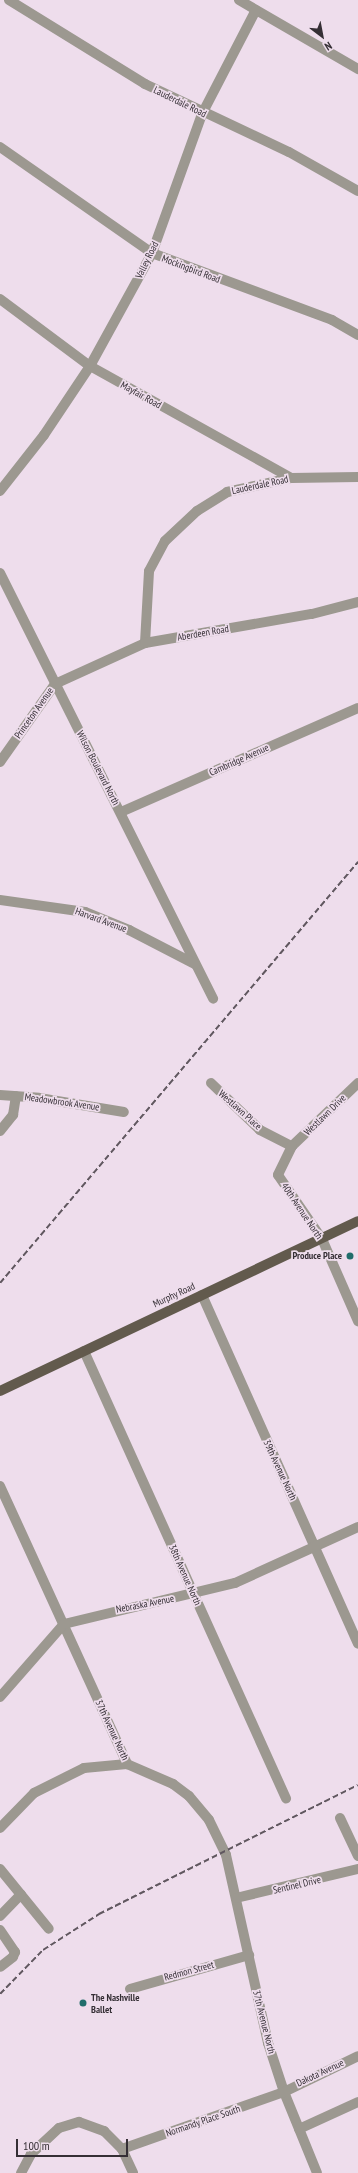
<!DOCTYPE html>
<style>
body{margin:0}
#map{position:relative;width:358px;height:2173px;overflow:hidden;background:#eeddec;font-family:"PT Sans Narrow",sans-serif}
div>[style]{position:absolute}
.minor>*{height:10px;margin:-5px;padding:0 5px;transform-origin:5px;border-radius:5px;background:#9c9890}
.major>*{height:10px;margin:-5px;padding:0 5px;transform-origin:5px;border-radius:5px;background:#625a4d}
.rail>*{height:2px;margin-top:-1px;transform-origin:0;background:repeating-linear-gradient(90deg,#60575f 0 6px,transparent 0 9px)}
.dots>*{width:11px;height:11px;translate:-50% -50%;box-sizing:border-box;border:2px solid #eeddec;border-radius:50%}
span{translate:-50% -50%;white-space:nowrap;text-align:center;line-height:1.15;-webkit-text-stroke:3.5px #eeddec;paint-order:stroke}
.street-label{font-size:10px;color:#352f35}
.poi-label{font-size:10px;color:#352f35;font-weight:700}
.right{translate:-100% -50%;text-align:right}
.left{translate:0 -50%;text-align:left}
.north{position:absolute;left:302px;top:16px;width:40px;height:40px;-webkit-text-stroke:3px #eeddec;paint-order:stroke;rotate:148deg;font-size:11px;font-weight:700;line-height:16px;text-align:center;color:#352f35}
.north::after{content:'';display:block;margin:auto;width:14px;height:18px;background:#352f35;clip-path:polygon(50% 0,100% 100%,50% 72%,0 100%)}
.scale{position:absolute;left:16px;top:2139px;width:112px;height:18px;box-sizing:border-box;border:2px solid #352f35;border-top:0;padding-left:5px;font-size:12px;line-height:14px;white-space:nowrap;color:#352f35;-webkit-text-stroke:3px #eeddec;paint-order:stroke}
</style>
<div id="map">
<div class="minor">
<i style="left:9px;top:0;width:160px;rotate:31.7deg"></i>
<i style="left:145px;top:84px;width:159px;rotate:25.3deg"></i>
<i style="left:289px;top:152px;width:79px;rotate:29.5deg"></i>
<i style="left:239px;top:0;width:138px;rotate:30.1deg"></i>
<i style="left:0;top:147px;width:185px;rotate:34.9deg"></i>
<i style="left:152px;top:253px;width:192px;rotate:20.4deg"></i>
<i style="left:332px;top:320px;width:30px;rotate:30deg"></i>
<i style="left:0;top:299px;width:112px;rotate:36.7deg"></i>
<i style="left:90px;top:366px;width:230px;rotate:29.1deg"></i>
<i style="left:0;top:491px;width:71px;rotate:-51.8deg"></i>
<i style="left:44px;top:435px;width:83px;rotate:-56.3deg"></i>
<i style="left:90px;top:366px;width:129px;rotate:-61.2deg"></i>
<i style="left:152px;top:253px;width:148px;rotate:-70.2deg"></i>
<i style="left:202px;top:114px;width:117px;rotate:-62.6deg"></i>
<i style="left:0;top:573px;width:476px;rotate:63.4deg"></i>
<i style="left:145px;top:643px;width:72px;rotate:-86.8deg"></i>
<i style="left:149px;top:571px;width:34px;rotate:-62deg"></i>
<i style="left:165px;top:541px;width:44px;rotate:-43.2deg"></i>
<i style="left:197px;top:511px;width:36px;rotate:-32deg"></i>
<i style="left:227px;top:492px;width:66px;rotate:-12.3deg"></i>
<i style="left:291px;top:478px;width:67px;rotate:-0.9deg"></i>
<i style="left:0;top:762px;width:95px;rotate:-54.8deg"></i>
<i style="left:55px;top:684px;width:99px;rotate:-24.5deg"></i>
<i style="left:145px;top:643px;width:169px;rotate:-9.9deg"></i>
<i style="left:312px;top:614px;width:48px;rotate:-14.6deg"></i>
<i style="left:121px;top:812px;width:259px;rotate:-23.7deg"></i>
<i style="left:0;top:900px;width:86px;rotate:8deg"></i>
<i style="left:85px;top:912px;width:48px;rotate:22.2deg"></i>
<i style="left:129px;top:930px;width:74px;rotate:27.3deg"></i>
<i style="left:211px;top:1083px;width:68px;rotate:43.8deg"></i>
<i style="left:260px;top:1130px;width:36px;rotate:27deg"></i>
<i style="left:358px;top:1083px;width:91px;rotate:136.3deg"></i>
<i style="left:292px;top:1146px;width:32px;rotate:116deg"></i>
<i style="left:278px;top:1175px;width:78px;rotate:55.5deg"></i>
<i style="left:322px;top:1239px;width:90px;rotate:66.3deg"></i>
<i style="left:0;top:1095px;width:39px;rotate:4deg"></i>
<i style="left:39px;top:1098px;width:86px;rotate:9.4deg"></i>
<i style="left:0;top:1131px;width:21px;rotate:-51deg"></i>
<i style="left:13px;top:1115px;width:19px;rotate:-81deg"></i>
<i style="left:202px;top:1295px;width:382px;rotate:65.9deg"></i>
<i style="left:84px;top:1351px;width:491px;rotate:65.7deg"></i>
<i style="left:0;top:1486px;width:306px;rotate:65.4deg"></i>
<i style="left:0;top:1697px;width:97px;rotate:-48.8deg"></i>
<i style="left:64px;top:1624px;width:176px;rotate:-13.5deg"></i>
<i style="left:235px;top:1583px;width:135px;rotate:-24.5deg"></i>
<i style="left:340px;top:1818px;width:42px;rotate:64.7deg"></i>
<i style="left:0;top:1828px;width:49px;rotate:-45.8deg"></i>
<i style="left:34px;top:1793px;width:56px;rotate:-26.6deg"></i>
<i style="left:84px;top:1768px;width:43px;rotate:-5.3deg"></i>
<i style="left:127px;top:1764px;width:50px;rotate:23.5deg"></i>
<i style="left:173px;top:1784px;width:20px;rotate:37deg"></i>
<i style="left:189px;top:1796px;width:31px;rotate:50deg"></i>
<i style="left:209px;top:1820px;width:39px;rotate:64deg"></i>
<i style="left:226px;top:1855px;width:193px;rotate:77.4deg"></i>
<i style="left:268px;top:2043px;width:52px;rotate:71.9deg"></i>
<i style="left:284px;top:2092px;width:87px;rotate:67.8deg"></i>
<i style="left:0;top:1869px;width:77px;rotate:50.8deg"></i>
<i style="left:236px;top:1898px;width:125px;rotate:-13.4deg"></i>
<i style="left:0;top:1916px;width:30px;rotate:-46deg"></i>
<i style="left:0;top:1930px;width:27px;rotate:56deg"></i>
<i style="left:15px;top:1952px;width:5px;rotate:112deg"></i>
<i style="left:13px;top:1957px;width:16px;rotate:142deg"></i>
<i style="left:130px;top:1989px;width:124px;rotate:-15.9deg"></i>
<i style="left:299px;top:2129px;width:65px;rotate:-24.6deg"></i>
<i style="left:122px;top:2149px;width:172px;rotate:-19.4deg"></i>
<i style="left:284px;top:2092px;width:82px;rotate:-25.9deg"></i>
<i style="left:21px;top:2173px;width:21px;rotate:-62deg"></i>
<i style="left:31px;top:2154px;width:38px;rotate:-43deg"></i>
<i style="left:59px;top:2128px;width:21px;rotate:-17deg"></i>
<i style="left:79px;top:2122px;width:27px;rotate:20deg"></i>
<i style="left:104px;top:2131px;width:25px;rotate:45deg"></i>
<i style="left:122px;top:2149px;width:26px;rotate:65deg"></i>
</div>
<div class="major">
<i style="left:0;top:1391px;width:396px;rotate:-25.4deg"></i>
</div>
<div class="rail">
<i style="left:0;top:1283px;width:553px;rotate:-49.62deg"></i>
<i style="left:0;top:1994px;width:62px;rotate:-45.7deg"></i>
<i style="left:43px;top:1950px;width:67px;rotate:-32.7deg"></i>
<i style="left:99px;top:1914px;width:289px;rotate:-26.5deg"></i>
</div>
<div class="dots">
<i style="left:350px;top:1256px;background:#216d6b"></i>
<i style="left:83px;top:2003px;background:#216d6b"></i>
</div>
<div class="street-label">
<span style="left:180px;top:102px;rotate:26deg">Lauderdale Road</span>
<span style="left:147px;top:260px;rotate:-64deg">Valley Road</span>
<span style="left:191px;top:269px;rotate:21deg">Mockingbird Road</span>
<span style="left:141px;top:395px;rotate:29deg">Mayfair Road</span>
<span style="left:260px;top:485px;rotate:-12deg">Lauderdale Road</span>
<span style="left:203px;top:633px;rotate:-10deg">Aberdeen Road</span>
<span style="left:34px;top:713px;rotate:-55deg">Princeton Avenue</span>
<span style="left:239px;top:760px;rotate:-24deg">Cambridge Avenue</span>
<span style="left:98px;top:768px;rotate:63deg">Wilson Boulevard North</span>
<span style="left:101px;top:920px;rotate:20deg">Harvard Avenue</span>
<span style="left:62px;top:1102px;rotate:8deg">Meadowbrook Avenue</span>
<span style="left:240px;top:1110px;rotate:42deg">Westlawn Place</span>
<span style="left:325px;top:1115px;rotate:-44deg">Westlawn Drive</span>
<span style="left:302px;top:1211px;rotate:56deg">40th Avenue North</span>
<span style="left:174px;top:1295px;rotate:-25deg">Murphy Road</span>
<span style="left:280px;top:1470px;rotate:65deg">39th Avenue North</span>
<span style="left:185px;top:1575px;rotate:66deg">38th Avenue North</span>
<span style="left:145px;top:1604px;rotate:-11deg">Nebraska Avenue</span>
<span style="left:112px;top:1730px;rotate:65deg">37th Avenue North</span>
<span style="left:297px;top:1885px;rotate:-13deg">Sentinel Drive</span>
<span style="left:189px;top:1971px;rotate:-15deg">Redmon Street</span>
<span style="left:264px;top:2022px;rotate:76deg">37th Avenue North</span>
<span style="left:320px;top:2073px;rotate:-25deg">Dakota Avenue</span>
<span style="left:203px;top:2121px;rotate:-19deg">Normandy Place South</span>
</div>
<div class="poi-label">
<span class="right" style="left:342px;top:1256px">Produce Place</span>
<span class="left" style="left:91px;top:2003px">The Nashville<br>Ballet</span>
</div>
<div class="north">N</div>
<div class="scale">100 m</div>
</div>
